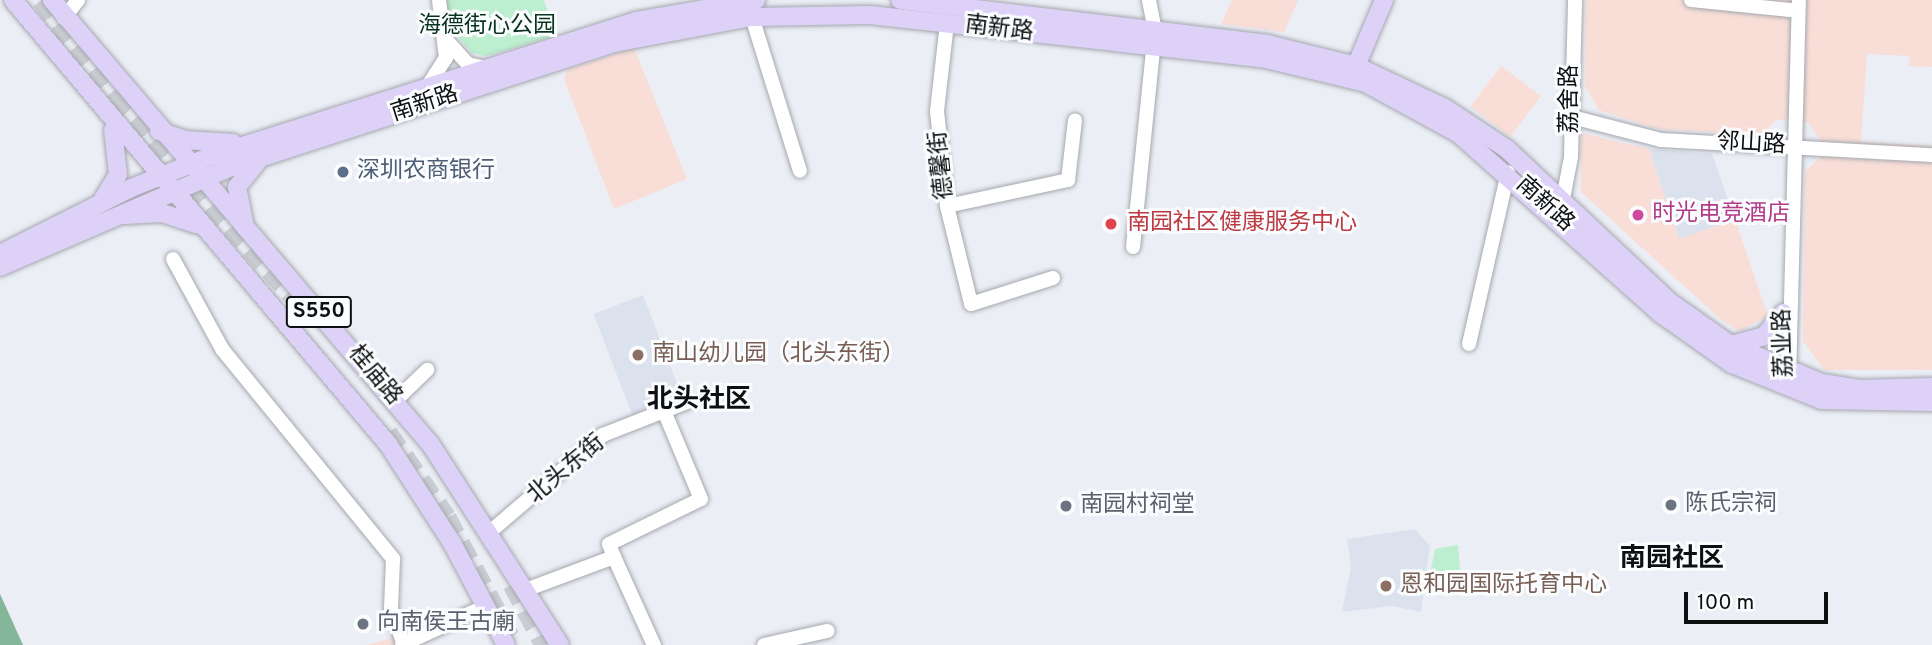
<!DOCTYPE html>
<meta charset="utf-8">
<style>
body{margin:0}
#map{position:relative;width:1932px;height:645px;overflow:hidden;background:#ebeef5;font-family:Overpass,"Noto Sans SC",sans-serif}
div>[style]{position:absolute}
.commercial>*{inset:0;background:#f8ded7;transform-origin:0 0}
.built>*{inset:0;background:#dbe2ee;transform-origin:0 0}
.green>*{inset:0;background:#bceecf}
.forest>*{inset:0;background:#86b699}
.highway-tunnel>*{height:19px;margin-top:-9.5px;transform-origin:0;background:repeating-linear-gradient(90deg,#cacdd3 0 19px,transparent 0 29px)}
.roads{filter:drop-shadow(0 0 2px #a5a8ae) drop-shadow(0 0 2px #a5a8ae)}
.minor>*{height:14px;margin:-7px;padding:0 7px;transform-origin:7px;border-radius:7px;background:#fff}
.major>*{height:18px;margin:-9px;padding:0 9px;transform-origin:9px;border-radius:9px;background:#ddd1f8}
.dots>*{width:19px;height:19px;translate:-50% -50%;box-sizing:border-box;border:4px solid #fafcfe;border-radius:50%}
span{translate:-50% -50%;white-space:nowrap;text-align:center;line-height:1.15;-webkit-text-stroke:6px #fafcfe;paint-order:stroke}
.shield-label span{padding:2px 5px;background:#fafcfe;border:2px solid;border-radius:5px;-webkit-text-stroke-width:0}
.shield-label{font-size:21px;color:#0e0f11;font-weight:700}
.park-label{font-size:23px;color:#08321e}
.street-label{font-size:23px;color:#0e0f11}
.service-label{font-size:23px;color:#4e5e75}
.left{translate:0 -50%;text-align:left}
.hotel-label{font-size:23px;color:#b23c85}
.health-label{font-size:23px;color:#be3a42}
.education-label{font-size:23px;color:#785e54}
.worship-label{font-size:23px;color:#5b616d}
.quarter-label{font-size:26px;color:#0e0f11;font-weight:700}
.scale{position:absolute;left:1684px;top:592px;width:144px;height:32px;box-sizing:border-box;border:4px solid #0e0f11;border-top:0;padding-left:9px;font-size:21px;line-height:24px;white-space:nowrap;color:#0e0f11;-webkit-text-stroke:5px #fafcfe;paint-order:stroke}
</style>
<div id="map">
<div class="commercial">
<i style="clip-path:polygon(1232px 0,1298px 0,1284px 32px,1221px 24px)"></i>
<i style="clip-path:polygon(1586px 0,1932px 0,1932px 67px,1909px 66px,1909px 56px,1867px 54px,1861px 142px,1932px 146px,1932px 370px,1824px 370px,1803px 341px,1805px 171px,1820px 158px,1821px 141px,1808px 122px,1776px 120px,1763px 135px,1657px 129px,1599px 110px,1585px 86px)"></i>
<i style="clip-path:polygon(634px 48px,687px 179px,614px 209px,564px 79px,568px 69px)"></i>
<i style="left:1501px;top:66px;width:50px;height:51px;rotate:37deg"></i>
<i style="clip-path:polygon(1581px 133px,1649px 149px,1679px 238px,1735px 219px,1768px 316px,1739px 331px,1720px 319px,1581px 192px)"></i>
<i style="clip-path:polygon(450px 611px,458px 626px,421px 645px,366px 645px,401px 636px)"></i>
</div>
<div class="built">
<i style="clip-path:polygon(1649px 149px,1712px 154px,1735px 219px,1679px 239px)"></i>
<i style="left:643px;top:295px;width:108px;height:53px;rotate:69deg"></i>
<i style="clip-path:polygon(1415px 529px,1430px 546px,1421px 612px,1392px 606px,1342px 612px,1351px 566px,1347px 539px)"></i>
</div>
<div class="green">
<i style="clip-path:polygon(445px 0,544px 0,556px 36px,486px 56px,472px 53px,454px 32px)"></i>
<i style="clip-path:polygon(1458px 545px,1462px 593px,1426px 594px,1435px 549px)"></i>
</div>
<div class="forest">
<i style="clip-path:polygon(0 594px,23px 645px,0 645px)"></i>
</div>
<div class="highway-tunnel">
<i style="left:41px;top:0;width:122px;rotate:52.7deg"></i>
<i style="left:115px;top:97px;width:299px;rotate:48.3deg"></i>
<i style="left:388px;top:432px;width:103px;rotate:55.2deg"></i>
<i style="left:447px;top:517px;width:145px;rotate:62deg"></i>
<i style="left:512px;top:584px;width:69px;rotate:62.3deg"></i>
</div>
<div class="roads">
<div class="minor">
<i style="left:1691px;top:0;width:100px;rotate:5.8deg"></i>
<i style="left:752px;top:17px;width:161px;rotate:72.7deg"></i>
<i style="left:64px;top:18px;width:23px;rotate:-52deg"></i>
<i style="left:947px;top:23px;width:89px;rotate:96.5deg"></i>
<i style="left:937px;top:111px;width:96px;rotate:84deg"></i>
<i style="left:947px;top:206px;width:101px;rotate:76.2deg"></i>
<i style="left:971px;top:304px;width:86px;rotate:-17.6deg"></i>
<i style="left:448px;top:42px;width:30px;rotate:48deg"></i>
<i style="left:468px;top:64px;width:16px;rotate:14deg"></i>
<i style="left:427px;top:87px;width:35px;rotate:-57deg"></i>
<i style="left:446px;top:58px;width:58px;rotate:-96.9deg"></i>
<i style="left:1572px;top:117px;width:92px;rotate:14.5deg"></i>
<i style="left:1661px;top:140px;width:271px;rotate:3.2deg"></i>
<i style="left:1563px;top:199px;width:43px;rotate:-79.2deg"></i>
<i style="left:1571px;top:157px;width:157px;rotate:-88.5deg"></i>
<i style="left:947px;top:206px;width:124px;rotate:-12.1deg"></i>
<i style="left:1068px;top:180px;width:60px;rotate:-83.3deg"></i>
<i style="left:1133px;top:247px;width:217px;rotate:-84.2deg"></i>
<i style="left:1155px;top:31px;width:32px;rotate:-101deg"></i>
<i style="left:173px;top:259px;width:102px;rotate:61.4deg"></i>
<i style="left:222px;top:349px;width:271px;rotate:50.8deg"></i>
<i style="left:393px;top:559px;width:50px;rotate:92.3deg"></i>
<i style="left:391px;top:609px;width:37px;rotate:70deg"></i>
<i style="left:1469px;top:344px;width:176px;rotate:-77.2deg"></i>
<i style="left:1789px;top:378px;width:378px;rotate:-88.5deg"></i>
<i style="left:395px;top:401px;width:45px;rotate:-44.1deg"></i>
<i style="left:491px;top:531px;width:148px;rotate:-40.6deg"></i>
<i style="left:603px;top:435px;width:90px;rotate:-21.4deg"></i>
<i style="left:614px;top:557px;width:97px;rotate:65.6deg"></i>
<i style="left:528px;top:589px;width:92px;rotate:-20.4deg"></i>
<i style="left:614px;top:557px;width:14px;rotate:-111deg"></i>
<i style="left:609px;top:544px;width:102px;rotate:-26.1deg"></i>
<i style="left:701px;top:499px;width:95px;rotate:-112.8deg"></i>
<i style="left:402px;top:645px;width:93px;rotate:-24.9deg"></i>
<i style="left:764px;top:645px;width:65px;rotate:-12.5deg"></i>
</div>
<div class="major">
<i style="left:13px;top:0;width:581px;rotate:49.82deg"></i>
<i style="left:388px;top:444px;width:118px;rotate:57.1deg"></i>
<i style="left:452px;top:543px;width:115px;rotate:62.1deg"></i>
<i style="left:52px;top:0;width:585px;rotate:49.58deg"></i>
<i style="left:431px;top:445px;width:238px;rotate:57.2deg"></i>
<i style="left:900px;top:0;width:370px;rotate:6.8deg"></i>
<i style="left:1267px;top:44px;width:92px;rotate:13.9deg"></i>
<i style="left:1356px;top:66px;width:98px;rotate:25.3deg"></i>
<i style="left:1445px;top:108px;width:74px;rotate:33.5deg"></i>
<i style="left:1507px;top:149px;width:224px;rotate:43.2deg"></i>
<i style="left:1670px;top:302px;width:75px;rotate:35.2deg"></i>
<i style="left:1731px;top:345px;width:99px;rotate:22.7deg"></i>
<i style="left:1822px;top:383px;width:39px;rotate:9deg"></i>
<i style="left:1861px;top:389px;width:71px;rotate:-1.6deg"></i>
<i style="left:1356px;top:66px;width:72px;rotate:-67deg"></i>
<i style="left:159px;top:131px;width:28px;rotate:19deg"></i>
<i style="left:185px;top:140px;width:48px;rotate:3.6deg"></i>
<i style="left:102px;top:201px;width:31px;rotate:-59deg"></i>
<i style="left:118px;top:174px;width:44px;rotate:-96.5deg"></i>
<i style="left:125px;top:215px;width:37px;rotate:-3deg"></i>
<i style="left:162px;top:213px;width:36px;rotate:18deg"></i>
<i style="left:245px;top:227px;width:41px;rotate:-101.3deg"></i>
<i style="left:237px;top:187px;width:32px;rotate:-51deg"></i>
<i style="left:2px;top:253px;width:144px;rotate:-26.7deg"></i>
<i style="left:131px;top:188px;width:89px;rotate:-21.7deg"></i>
<i style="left:214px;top:155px;width:443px;rotate:-17.6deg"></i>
<i style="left:636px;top:21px;width:122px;rotate:-9.9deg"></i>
<i style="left:0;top:267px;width:246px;rotate:-23.4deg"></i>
<i style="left:226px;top:169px;width:408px;rotate:-18deg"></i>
<i style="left:614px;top:43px;width:140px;rotate:-10.7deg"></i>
<i style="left:752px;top:17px;width:118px;rotate:-1deg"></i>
<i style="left:870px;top:15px;width:394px;rotate:6.3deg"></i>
<i style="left:1262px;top:58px;width:107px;rotate:13.5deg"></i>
<i style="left:1366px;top:83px;width:106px;rotate:28.7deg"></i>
<i style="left:1459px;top:134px;width:271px;rotate:41.7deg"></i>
<i style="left:1661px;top:314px;width:87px;rotate:35.2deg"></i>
<i style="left:1732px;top:364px;width:97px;rotate:21.8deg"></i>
<i style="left:1822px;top:400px;width:110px;rotate:1deg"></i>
<i style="left:1731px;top:345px;width:34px;rotate:-15deg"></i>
<i style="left:1764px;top:336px;width:30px;rotate:-50deg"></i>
</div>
</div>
<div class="dots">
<i style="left:343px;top:172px;background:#5c6f8a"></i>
<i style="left:1638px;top:215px;background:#d1479c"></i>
<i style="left:1111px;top:224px;background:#e0444e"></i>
<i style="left:638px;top:355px;background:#8d6e63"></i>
<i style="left:1671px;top:505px;background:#6b7280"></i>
<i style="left:1066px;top:506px;background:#6b7280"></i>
<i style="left:1386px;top:586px;background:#8d6e63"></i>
<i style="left:363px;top:624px;background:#6b7280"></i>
</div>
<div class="shield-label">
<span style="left:319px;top:312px">S550</span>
</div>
<div class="park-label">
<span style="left:487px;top:27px">海德街心公园</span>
</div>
<div class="street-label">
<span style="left:999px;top:30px;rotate:7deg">南新路</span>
<span style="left:1571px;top:99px;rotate:-90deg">荔舍路</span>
<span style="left:425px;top:105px;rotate:-18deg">南新路</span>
<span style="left:1751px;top:145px;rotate:3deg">邻山路</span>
<span style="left:943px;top:165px;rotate:-96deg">德馨街</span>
<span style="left:1544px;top:205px;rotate:42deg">南新路</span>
<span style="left:1785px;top:343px;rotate:-92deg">荔业路</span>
<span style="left:374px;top:376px;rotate:50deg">桂庙路</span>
<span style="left:567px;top:470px;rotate:-40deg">北头东街</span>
</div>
<div class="service-label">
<span class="left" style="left:357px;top:172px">深圳农商银行</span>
</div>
<div class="hotel-label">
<span class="left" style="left:1652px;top:215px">时光电竞酒店</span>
</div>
<div class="health-label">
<span class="left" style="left:1127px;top:224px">南园社区健康服务中心</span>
</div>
<div class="education-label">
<span class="left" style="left:652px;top:355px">南山幼儿园（北头东街）</span>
<span class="left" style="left:1400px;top:586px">恩和园国际托育中心</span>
</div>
<div class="worship-label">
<span class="left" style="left:1685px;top:505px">陈氏宗祠</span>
<span class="left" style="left:1080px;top:506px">南园村祠堂</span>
<span class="left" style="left:377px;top:624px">向南侯王古廟</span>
</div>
<div class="quarter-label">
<span style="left:699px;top:401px">北头社区</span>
<span style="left:1672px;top:560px">南园社区</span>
</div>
<div class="scale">100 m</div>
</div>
